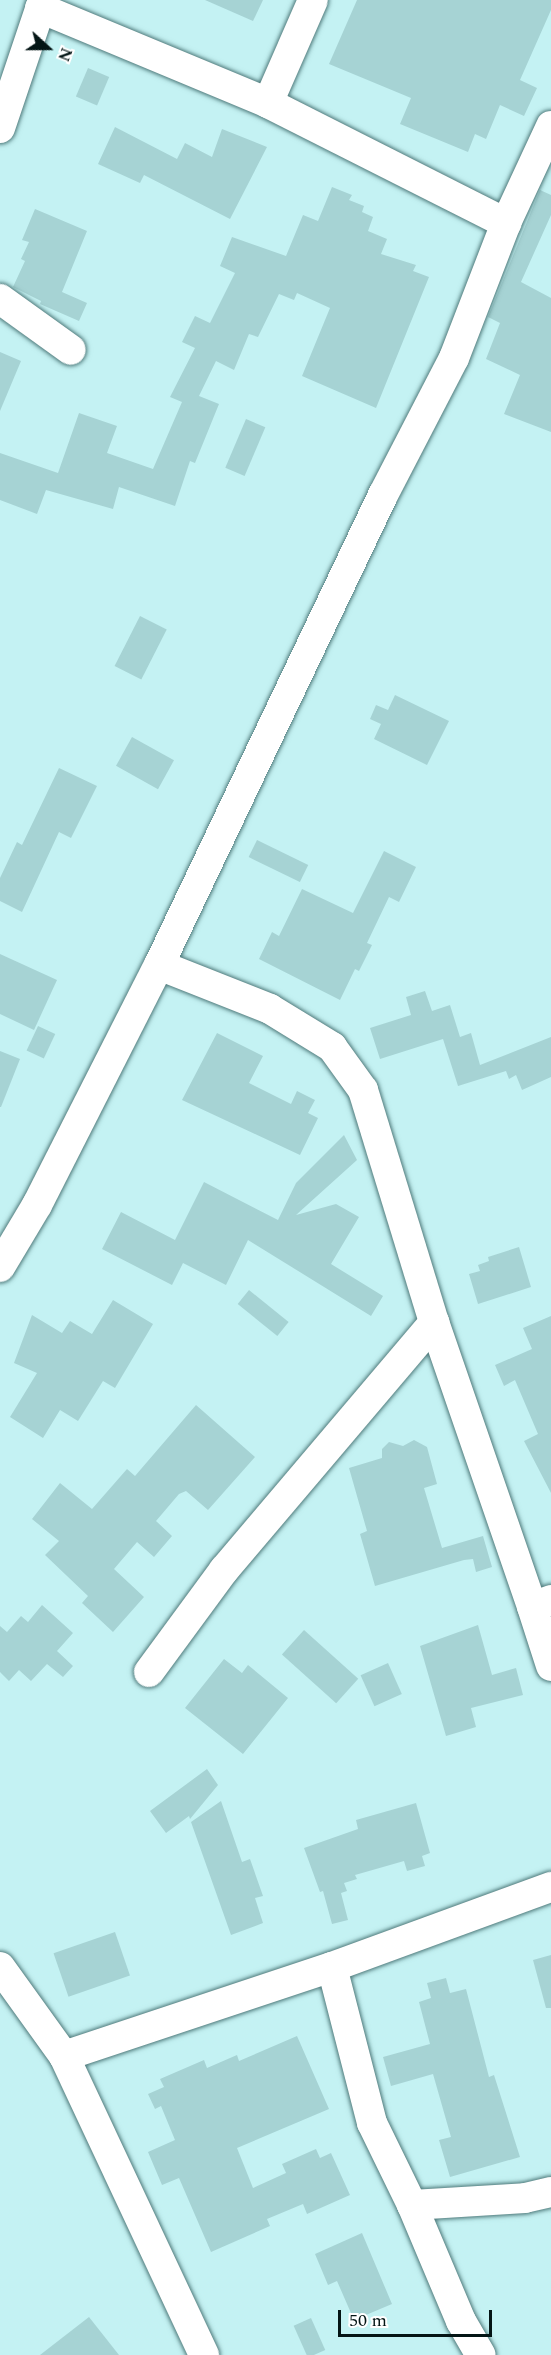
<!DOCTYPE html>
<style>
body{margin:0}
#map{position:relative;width:551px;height:2355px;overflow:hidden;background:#c4f2f3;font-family:Spectral,serif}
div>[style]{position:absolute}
.building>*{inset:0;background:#a6d3d4;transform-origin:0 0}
.roads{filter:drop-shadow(0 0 2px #4f7a7b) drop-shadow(0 0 2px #4f7a7b)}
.minor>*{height:30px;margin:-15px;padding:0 15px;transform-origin:15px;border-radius:15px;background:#fff}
span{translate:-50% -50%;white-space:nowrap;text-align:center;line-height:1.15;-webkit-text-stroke:6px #fff;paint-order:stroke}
.north{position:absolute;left:18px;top:18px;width:60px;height:60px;-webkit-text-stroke:4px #fff;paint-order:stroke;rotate:111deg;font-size:16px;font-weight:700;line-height:24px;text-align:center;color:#041515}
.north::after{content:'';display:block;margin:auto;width:21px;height:27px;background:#041515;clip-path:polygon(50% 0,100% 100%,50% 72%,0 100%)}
.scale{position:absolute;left:338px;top:2310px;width:154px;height:27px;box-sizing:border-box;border:3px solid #041515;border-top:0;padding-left:8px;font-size:18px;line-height:21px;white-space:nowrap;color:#041515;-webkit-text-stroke:4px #fff;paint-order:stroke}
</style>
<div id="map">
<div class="building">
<i style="clip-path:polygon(205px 0,263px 0,253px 21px)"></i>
<i style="clip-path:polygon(357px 0,551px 0,551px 10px,520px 80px,537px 88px,524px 116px,500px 105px,486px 139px,475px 134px,468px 152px,400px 124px,411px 98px,329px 64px)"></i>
<i style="left:88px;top:68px;width:23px;height:31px;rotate:23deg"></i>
<i style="clip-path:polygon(115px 127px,177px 159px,185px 143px,212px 157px,222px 129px,267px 147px,230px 219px,144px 175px,140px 183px,98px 164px)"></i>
<i style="clip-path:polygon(332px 187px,352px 195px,349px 200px,364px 206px,362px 212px,373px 217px,368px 231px,387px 239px,381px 254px,416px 265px,413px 271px,429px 277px,376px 408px,302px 376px,330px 308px,297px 293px,294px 300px,279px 294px,258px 337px,249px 334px,234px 370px,216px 361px,199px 396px,219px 404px,195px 463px,190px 461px,175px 506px,119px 487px,113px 509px,46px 490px,37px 514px,0 500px,0 453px,58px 473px,79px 413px,117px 426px,107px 453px,153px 469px,182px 402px,170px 397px,195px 348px,182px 342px,195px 316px,210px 323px,235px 273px,220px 266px,232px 237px,286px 256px,303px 215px,318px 221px)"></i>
<i style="clip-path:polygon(540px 190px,551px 195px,551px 215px,521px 282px,551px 298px,551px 432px,504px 414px,520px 375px,486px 359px,500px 323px,488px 317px)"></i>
<i style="clip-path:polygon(35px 209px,87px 231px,62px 292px,87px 303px,79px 321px,40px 304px,41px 301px,13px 287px,25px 261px,21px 259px,29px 242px,22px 240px)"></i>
<i style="clip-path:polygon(0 352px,21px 361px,0 411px)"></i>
<i style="left:246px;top:419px;width:21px;height:53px;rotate:23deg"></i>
<i style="left:140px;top:616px;width:30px;height:56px;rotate:27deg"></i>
<i style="clip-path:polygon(395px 695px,449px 721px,427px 765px,374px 739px,381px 724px,370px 719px,376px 705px,388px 710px)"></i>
<i style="left:132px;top:737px;width:48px;height:33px;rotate:29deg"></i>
<i style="clip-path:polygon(59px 768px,97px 786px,71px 838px,59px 832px,22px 912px,0 901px,0 878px,17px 842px,22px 845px)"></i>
<i style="left:257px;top:840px;width:57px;height:19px;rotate:26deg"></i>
<i style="clip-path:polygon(384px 851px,416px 867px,399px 902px,389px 897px,367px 943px,372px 945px,359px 971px,355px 969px,340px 1000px,259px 959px,272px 932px,279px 936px,302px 889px,353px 913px)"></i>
<i style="clip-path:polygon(0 954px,57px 980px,34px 1030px,0 1014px)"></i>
<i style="clip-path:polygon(425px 991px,432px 1011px,450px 1005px,460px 1037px,471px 1033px,480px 1065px,551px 1037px,551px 1077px,522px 1090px,516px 1075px,509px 1079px,506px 1071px,458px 1086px,443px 1039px,380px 1059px,370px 1028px,411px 1015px,406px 997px)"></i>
<i style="left:38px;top:1026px;width:19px;height:27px;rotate:25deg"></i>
<i style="clip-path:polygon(217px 1033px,263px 1056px,249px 1083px,291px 1104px,297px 1091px,315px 1100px,308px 1113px,318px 1118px,300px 1155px,182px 1100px)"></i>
<i style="clip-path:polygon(0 1051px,20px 1059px,1px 1107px,0 1107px)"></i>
<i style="clip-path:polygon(344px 1135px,357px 1160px,296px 1215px,336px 1204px,359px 1217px,331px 1264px,383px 1296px,371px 1316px,248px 1240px,226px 1285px,183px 1263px,172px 1285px,102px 1249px,121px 1212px,175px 1240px,204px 1182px,278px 1220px,296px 1183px)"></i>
<i style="clip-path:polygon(519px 1247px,531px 1287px,478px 1304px,469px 1274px,480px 1271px,478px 1265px,489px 1261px,488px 1257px)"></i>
<i style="left:249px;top:1290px;width:51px;height:18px;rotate:39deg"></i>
<i style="clip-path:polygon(113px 1300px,153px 1324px,115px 1388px,103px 1381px,78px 1421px,60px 1410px,43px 1438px,10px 1417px,37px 1373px,14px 1363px,32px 1315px,62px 1333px,70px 1321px,92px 1334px)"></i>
<i style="clip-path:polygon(551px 1316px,551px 1493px,524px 1441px,538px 1434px,515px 1380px,504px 1386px,495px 1365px,532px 1349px,523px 1328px)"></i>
<i style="clip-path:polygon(196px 1405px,255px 1457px,208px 1510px,186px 1491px,179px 1494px,156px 1521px,172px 1536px,154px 1557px,137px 1542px,114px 1569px,144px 1597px,113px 1632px,82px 1603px,88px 1596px,45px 1555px,59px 1541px,32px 1519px,60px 1483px,92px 1509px,127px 1469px,135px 1476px)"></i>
<i style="clip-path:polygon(414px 1440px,427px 1447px,437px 1484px,424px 1488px,442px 1548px,483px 1536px,492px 1567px,476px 1572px,473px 1559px,464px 1560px,375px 1586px,360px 1534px,367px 1531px,349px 1468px,382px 1458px,382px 1449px,389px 1442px,403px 1446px)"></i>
<i style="clip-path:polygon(42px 1605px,73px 1633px,57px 1651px,73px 1666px,63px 1677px,47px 1664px,31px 1681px,19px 1670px,9px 1681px,0 1672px,0 1626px,7px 1632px,21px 1616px,28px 1622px)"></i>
<i style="clip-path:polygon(478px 1625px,492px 1675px,516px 1668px,523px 1695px,471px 1708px,476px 1727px,446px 1736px,420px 1646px)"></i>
<i style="left:304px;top:1630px;width:73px;height:33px;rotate:42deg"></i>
<i style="clip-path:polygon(224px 1659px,242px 1673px,248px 1665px,288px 1698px,243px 1754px,185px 1708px)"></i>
<i style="left:388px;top:1663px;width:34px;height:30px;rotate:66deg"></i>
<i style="clip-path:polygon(207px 1769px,218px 1785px,190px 1819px,189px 1816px,166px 1833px,150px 1811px)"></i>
<i style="clip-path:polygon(221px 1801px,242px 1862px,250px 1859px,263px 1896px,255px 1898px,263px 1923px,231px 1935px,191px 1822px)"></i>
<i style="clip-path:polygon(416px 1803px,430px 1853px,422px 1856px,425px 1866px,407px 1871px,404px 1861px,355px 1875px,357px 1879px,344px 1883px,347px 1891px,341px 1893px,348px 1920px,332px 1924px,323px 1891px,320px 1892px,304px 1848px,358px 1829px,356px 1820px)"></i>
<i style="left:115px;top:1932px;width:46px;height:65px;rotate:71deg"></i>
<i style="clip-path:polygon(551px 1955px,551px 2008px,546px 2008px,533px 1960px)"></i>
<i style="clip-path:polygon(446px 1978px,450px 1993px,466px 1989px,489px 2077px,494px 2075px,520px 2157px,450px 2177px,439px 2140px,451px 2137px,433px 2074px,391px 2086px,383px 2057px,430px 2044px,419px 2002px,431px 1998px,427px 1983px)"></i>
<i style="clip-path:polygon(297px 2036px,329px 2109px,237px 2148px,253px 2188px,286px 2173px,282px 2164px,316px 2149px,320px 2158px,331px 2153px,350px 2195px,307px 2214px,303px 2204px,267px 2219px,270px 2226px,211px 2252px,179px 2178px,162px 2185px,148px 2152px,175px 2140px,161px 2106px,155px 2109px,148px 2094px,164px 2087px,160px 2079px,204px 2060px,207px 2068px,237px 2055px,239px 2061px)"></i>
<i style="clip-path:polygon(362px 2233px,392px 2304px,354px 2320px,337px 2281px,328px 2285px,315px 2254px)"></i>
<i style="clip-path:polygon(89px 2317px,119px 2355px,40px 2355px)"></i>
<i style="left:311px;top:2318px;width:35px;height:19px;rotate:66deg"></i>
</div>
<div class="roads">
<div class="minor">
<i style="left:40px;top:8px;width:247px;rotate:22.6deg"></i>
<i style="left:268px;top:103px;width:267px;rotate:26.8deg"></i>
<i style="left:268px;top:103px;width:112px;rotate:-66.4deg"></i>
<i style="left:0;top:128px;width:135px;rotate:-71.4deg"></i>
<i style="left:0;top:299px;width:87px;rotate:35.7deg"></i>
<i style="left:159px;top:965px;width:119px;rotate:21.6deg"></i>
<i style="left:270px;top:1009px;width:73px;rotate:31.5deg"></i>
<i style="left:332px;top:1047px;width:53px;rotate:54.2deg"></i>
<i style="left:363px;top:1090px;width:243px;rotate:73deg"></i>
<i style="left:434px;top:1322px;width:301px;rotate:71deg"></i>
<i style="left:0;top:1267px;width:72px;rotate:-59.2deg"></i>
<i style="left:37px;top:1205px;width:269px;rotate:-63.1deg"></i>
<i style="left:159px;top:965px;width:521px;rotate:-64.52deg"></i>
<i style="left:383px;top:495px;width:154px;rotate:-62.6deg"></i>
<i style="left:454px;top:358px;width:145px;rotate:-68.9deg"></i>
<i style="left:506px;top:223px;width:107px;rotate:-65.1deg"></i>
<i style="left:551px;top:1600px;width:20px;rotate:160deg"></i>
<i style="left:532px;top:1607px;width:62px;rotate:72.1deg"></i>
<i style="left:149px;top:1672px;width:127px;rotate:-53.7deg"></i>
<i style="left:224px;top:1570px;width:325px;rotate:-49.7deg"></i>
<i style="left:0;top:1967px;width:110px;rotate:54.3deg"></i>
<i style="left:64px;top:2056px;width:282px;rotate:-18.4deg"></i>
<i style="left:332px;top:1967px;width:233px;rotate:-20.1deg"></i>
<i style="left:332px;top:1967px;width:161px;rotate:75.6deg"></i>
<i style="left:372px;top:2123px;width:91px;rotate:64deg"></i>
<i style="left:412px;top:2205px;width:113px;rotate:-3.5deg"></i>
<i style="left:525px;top:2198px;width:27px;rotate:-13deg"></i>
<i style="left:64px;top:2056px;width:330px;rotate:64.9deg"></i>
<i style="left:412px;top:2205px;width:126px;rotate:67.1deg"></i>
<i style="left:461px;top:2321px;width:39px;rotate:60deg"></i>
</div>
</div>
<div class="north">N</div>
<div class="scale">50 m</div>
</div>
